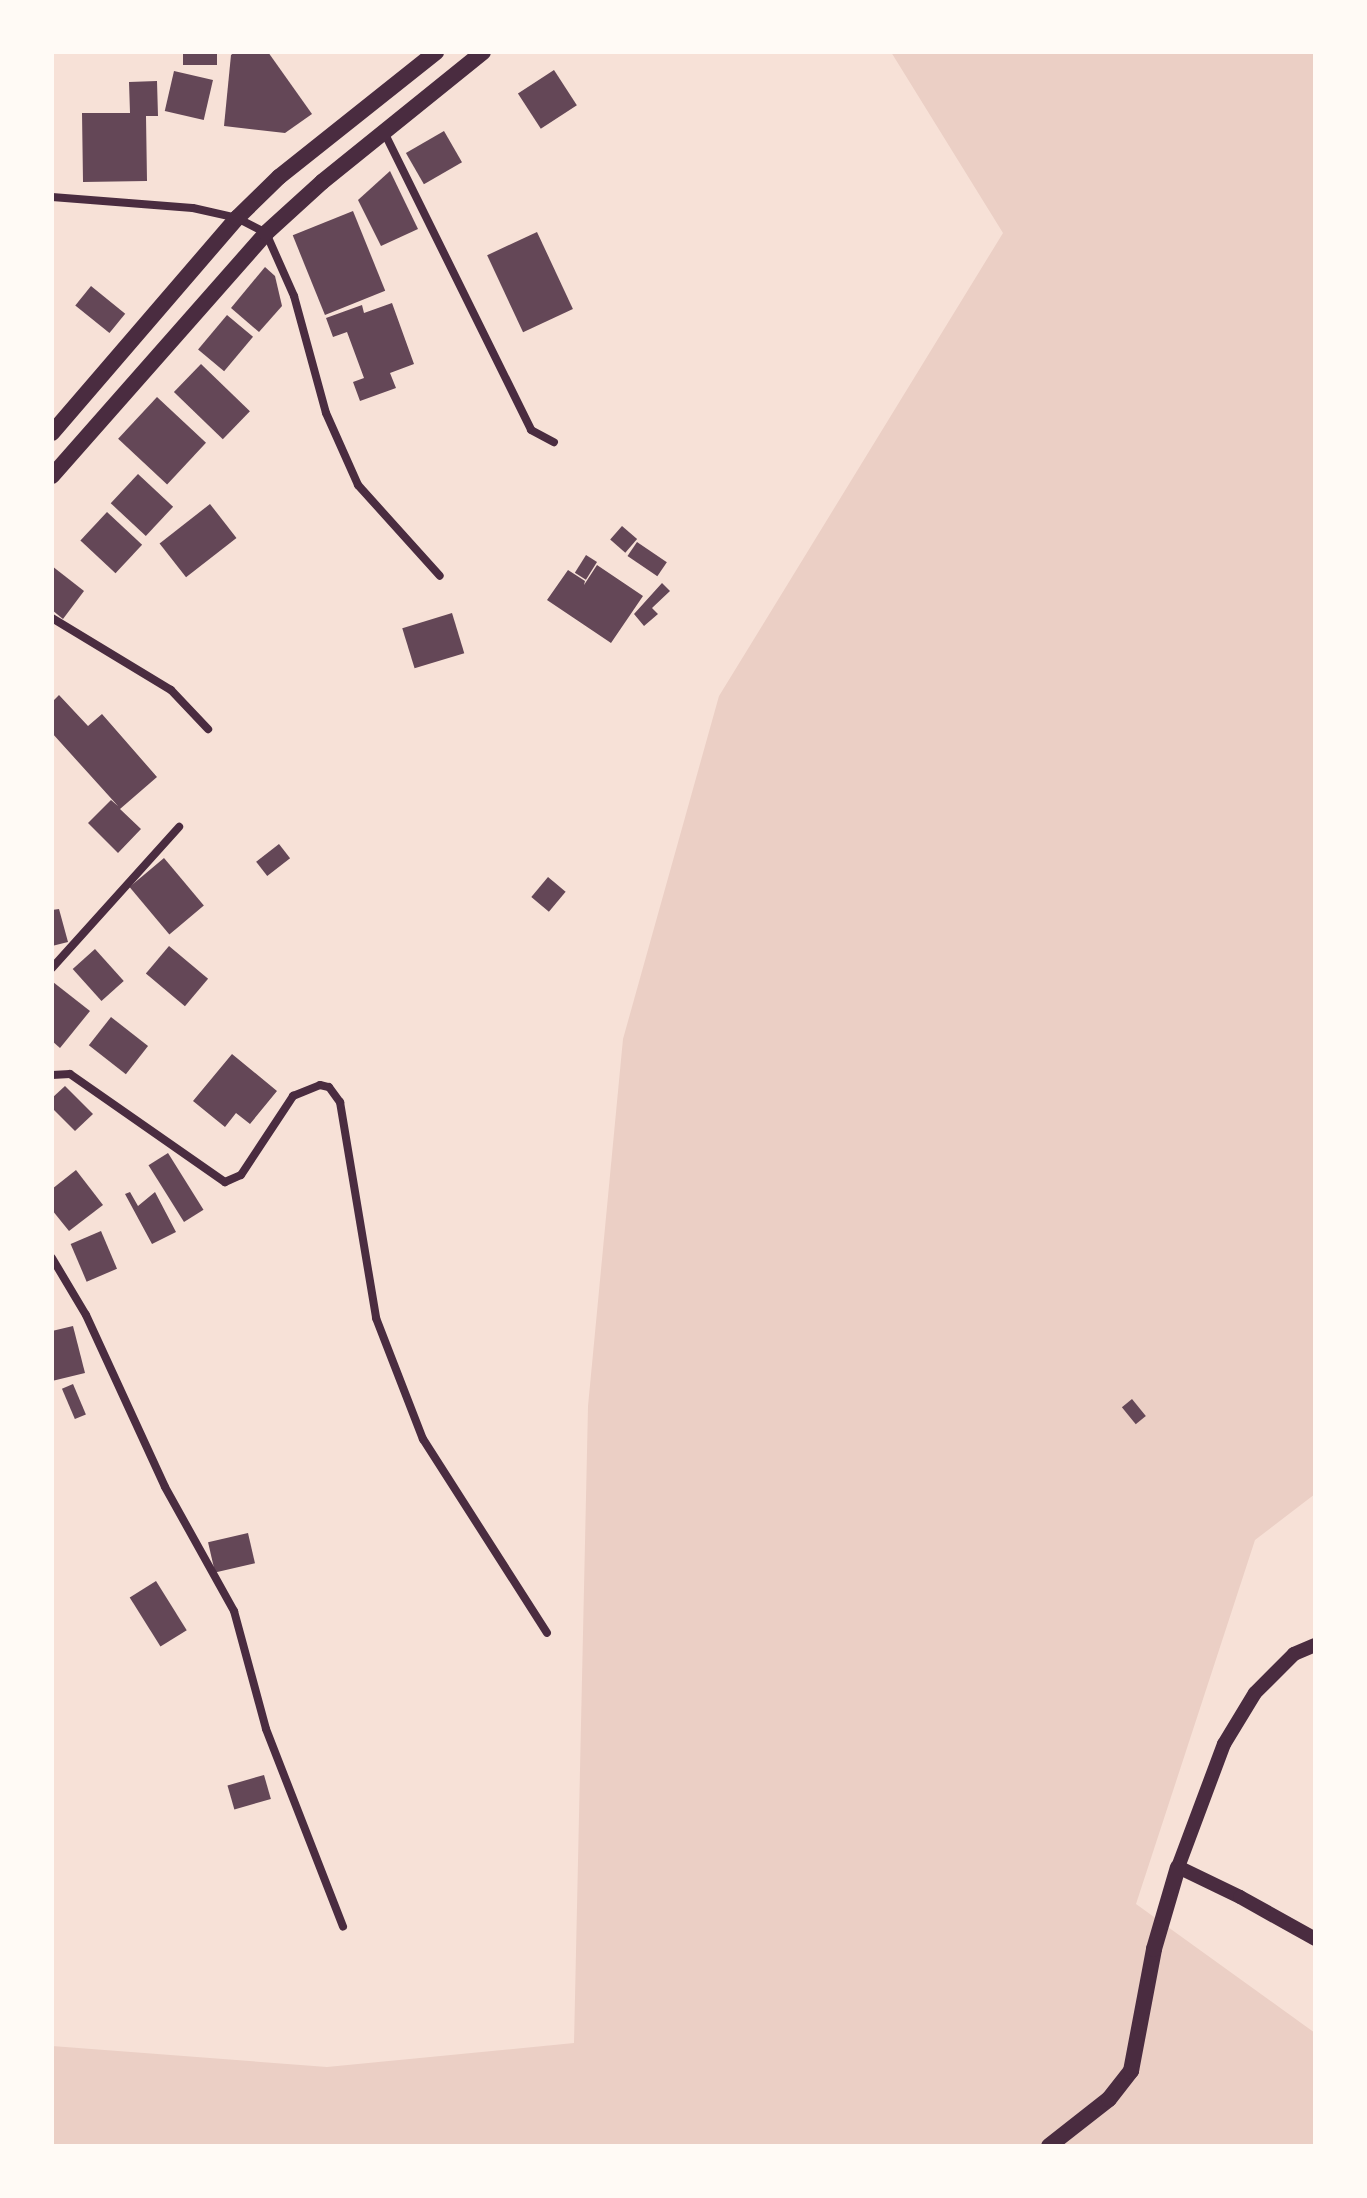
<!DOCTYPE html>
<style>
body{margin:0}
#map{position:relative;width:1367px;height:2198px;overflow:hidden;background:#f7e1d7;font-family:Lato,sans-serif}
div>[style]{position:absolute}
.green>*{inset:0;background:#ebcfc5}
.building>*{inset:0;background:#644757;transform-origin:0 0}
.minor>*{height:8px;margin:-4px;padding:0 4px;transform-origin:4px;border-radius:4px;background:#4a2c40}
.tertiary>*{height:14px;margin:-7px;padding:0 7px;transform-origin:7px;border-radius:7px;background:#4a2c40}
.secondary>*{height:16px;margin:-8px;padding:0 8px;transform-origin:8px;border-radius:8px;background:#4a2c40}
.primary>*{height:16px;margin:-8px;padding:0 8px;transform-origin:8px;border-radius:8px;background:#4a2c40}
span{translate:-50% -50%;white-space:nowrap;text-align:center;line-height:1.15;-webkit-text-stroke:8px #fffaf5;paint-order:stroke}
.frame{position:absolute;inset:0;border:54px solid #fffaf5;pointer-events:none}
</style>
<div id="map">
<div class="green">
<i style="clip-path:polygon(891px 52px,1315px 52px,1315px 1494px,1255px 1540px,1136px 1904px,1315px 2033px,1315px 2146px,52px 2146px,52px 2046px,327px 2067px,574px 2043px,588px 1406px,623px 1039px,719px 696px,1003px 233px)"></i>
</div>
<div class="building">
<i style="left:183px;top:52px;width:34px;height:13px"></i>
<i style="clip-path:polygon(235px 52px,268px 52px,312px 114px,285px 133px,224px 126px,231px 55px)"></i>
<i style="left:554px;top:70px;width:42px;height:43px;rotate:57deg"></i>
<i style="left:174px;top:71px;width:40px;height:41px;rotate:13deg"></i>
<i style="clip-path:polygon(157px 81px,158px 116px,146px 116px,147px 181px,83px 182px,82px 113px,130px 113px,129px 82px)"></i>
<i style="left:444px;top:131px;width:36px;height:44px;rotate:60deg"></i>
<i style="clip-path:polygon(390px 171px,418px 229px,381px 246px,358px 200px)"></i>
<i style="left:353px;top:211px;width:86px;height:65px;rotate:68deg"></i>
<i style="left:537px;top:232px;width:85px;height:55px;rotate:65deg"></i>
<i style="clip-path:polygon(265px 267px,275px 276px,282px 306px,259px 332px,231px 308px)"></i>
<i style="left:91px;top:286px;width:44px;height:25px;rotate:39deg"></i>
<i style="clip-path:polygon(392px 303px,414px 364px,390px 373px,396px 388px,360px 401px,353px 382px,364px 378px,347px 332px,333px 337px,326px 318px,362px 305px,364px 313px)"></i>
<i style="left:227px;top:315px;width:34px;height:45px;rotate:40deg"></i>
<i style="left:201px;top:364px;width:68px;height:39px;rotate:44deg"></i>
<i style="left:157px;top:397px;width:67px;height:57px;rotate:43deg"></i>
<i style="left:138px;top:474px;width:48px;height:40px;rotate:43deg"></i>
<i style="left:210px;top:504px;width:43px;height:64px;rotate:52deg"></i>
<i style="left:107px;top:512px;width:48px;height:39px;rotate:43deg"></i>
<i style="left:622px;top:526px;width:20px;height:18px;rotate:41deg"></i>
<i style="left:637px;top:542px;width:36px;height:17px;rotate:34deg"></i>
<i style="left:586px;top:555px;width:13px;height:21px;rotate:32deg"></i>
<i style="clip-path:polygon(597px 565px,643px 596px,611px 643px,547px 600px,568px 570px,585px 581px,584px 585px)"></i>
<i style="clip-path:polygon(52px 566px,84px 591px,63px 619px,52px 610px)"></i>
<i style="clip-path:polygon(662px 583px,670px 591px,652px 608px,658px 614px,644px 626px,634px 614px)"></i>
<i style="left:452px;top:613px;width:42px;height:52px;rotate:73deg"></i>
<i style="clip-path:polygon(59px 695px,88px 726px,102px 714px,157px 777px,120px 809px,141px 829px,118px 853px,88px 823px,111px 800px,118px 806px,52px 733px,52px 702px)"></i>
<i style="left:279px;top:844px;width:18px;height:29px;rotate:52deg"></i>
<i style="left:164px;top:858px;width:62px;height:45px;rotate:50deg"></i>
<i style="left:548px;top:877px;width:23px;height:26px;rotate:40deg"></i>
<i style="clip-path:polygon(59px 909px,68px 942px,52px 946px,52px 910px)"></i>
<i style="left:169px;top:946px;width:51px;height:36px;rotate:40deg"></i>
<i style="left:95px;top:949px;width:43px;height:30px;rotate:48deg"></i>
<i style="clip-path:polygon(53px 982px,90px 1011px,60px 1048px,52px 1041px)"></i>
<i style="left:111px;top:1017px;width:47px;height:36px;rotate:38deg"></i>
<i style="clip-path:polygon(232px 1054px,277px 1091px,250px 1124px,236px 1113px,225px 1127px,193px 1101px)"></i>
<i style="clip-path:polygon(65px 1086px,93px 1114px,75px 1131px,52px 1108px,52px 1098px)"></i>
<i style="left:168px;top:1153px;width:67px;height:23px;rotate:58deg"></i>
<i style="clip-path:polygon(76px 1170px,103px 1205px,69px 1231px,52px 1210px,52px 1189px)"></i>
<i style="clip-path:polygon(130px 1192px,138px 1206px,155px 1192px,176px 1232px,152px 1244px,125px 1194px)"></i>
<i style="left:101px;top:1231px;width:41px;height:33px;rotate:67deg"></i>
<i style="clip-path:polygon(73px 1326px,85px 1373px,52px 1381px,52px 1331px)"></i>
<i style="left:73px;top:1384px;width:33px;height:12px;rotate:67deg"></i>
<i style="left:1132px;top:1399px;width:22px;height:13px;rotate:51deg"></i>
<i style="left:248px;top:1533px;width:31px;height:41px;rotate:77deg"></i>
<i style="left:156px;top:1581px;width:58px;height:31px;rotate:58deg"></i>
<i style="left:264px;top:1775px;width:25px;height:38px;rotate:74deg"></i>
</div>
<div class="minor">
<i style="left:384px;top:132px;width:332px;rotate:63.7deg"></i>
<i style="left:531px;top:430px;width:26px;rotate:28deg"></i>
<i style="left:52px;top:197px;width:141px;rotate:4.5deg"></i>
<i style="left:193px;top:208px;width:45px;rotate:12.8deg"></i>
<i style="left:237px;top:218px;width:33px;rotate:27deg"></i>
<i style="left:266px;top:233px;width:69px;rotate:66deg"></i>
<i style="left:294px;top:296px;width:121px;rotate:74.7deg"></i>
<i style="left:326px;top:413px;width:79px;rotate:66deg"></i>
<i style="left:358px;top:485px;width:122px;rotate:48deg"></i>
<i style="left:52px;top:618px;width:139px;rotate:31.2deg"></i>
<i style="left:171px;top:690px;width:54px;rotate:46.5deg"></i>
<i style="left:52px;top:968px;width:190px;rotate:-48deg"></i>
<i style="left:52px;top:1075px;width:18px;rotate:-3deg"></i>
<i style="left:70px;top:1074px;width:189px;rotate:34.9deg"></i>
<i style="left:225px;top:1182px;width:17px;rotate:-24deg"></i>
<i style="left:241px;top:1175px;width:95px;rotate:-56.6deg"></i>
<i style="left:293px;top:1096px;width:29px;rotate:-22deg"></i>
<i style="left:320px;top:1085px;width:9px;rotate:13deg"></i>
<i style="left:329px;top:1087px;width:19px;rotate:54deg"></i>
<i style="left:340px;top:1102px;width:219px;rotate:80.5deg"></i>
<i style="left:376px;top:1318px;width:130px;rotate:68.8deg"></i>
<i style="left:423px;top:1439px;width:230px;rotate:57.4deg"></i>
<i style="left:52px;top:1258px;width:66px;rotate:59.2deg"></i>
<i style="left:86px;top:1315px;width:189px;rotate:65.3deg"></i>
<i style="left:165px;top:1487px;width:142px;rotate:60.9deg"></i>
<i style="left:234px;top:1611px;width:122px;rotate:74.8deg"></i>
<i style="left:266px;top:1729px;width:212px;rotate:68.7deg"></i>
</div>
<div class="tertiary">
<i style="left:1315px;top:1645px;width:23px;rotate:157deg"></i>
<i style="left:1294px;top:1654px;width:55px;rotate:135deg"></i>
<i style="left:1255px;top:1693px;width:60px;rotate:121.3deg"></i>
<i style="left:1224px;top:1744px;width:131px;rotate:110.5deg"></i>
<i style="left:1178px;top:1867px;width:69px;rotate:25.8deg"></i>
<i style="left:1240px;top:1897px;width:86px;rotate:29.2deg"></i>
</div>
<div class="secondary">
<i style="left:1049px;top:2146px;width:76px;rotate:-38.1deg"></i>
<i style="left:1109px;top:2099px;width:36px;rotate:-52deg"></i>
<i style="left:1131px;top:2071px;width:124px;rotate:-79.3deg"></i>
<i style="left:1154px;top:1949px;width:85px;rotate:-73.7deg"></i>
</div>
<div class="primary">
<i style="left:52px;top:433px;width:284px;rotate:-49.3deg"></i>
<i style="left:237px;top:218px;width:59px;rotate:-44.3deg"></i>
<i style="left:279px;top:177px;width:201px;rotate:-38.5deg"></i>
<i style="left:52px;top:476px;width:324px;rotate:-48.6deg"></i>
<i style="left:266px;top:233px;width:76px;rotate:-42.3deg"></i>
<i style="left:322px;top:182px;width:207px;rotate:-38.9deg"></i>
</div>
<div class="frame"></div>
</div>
